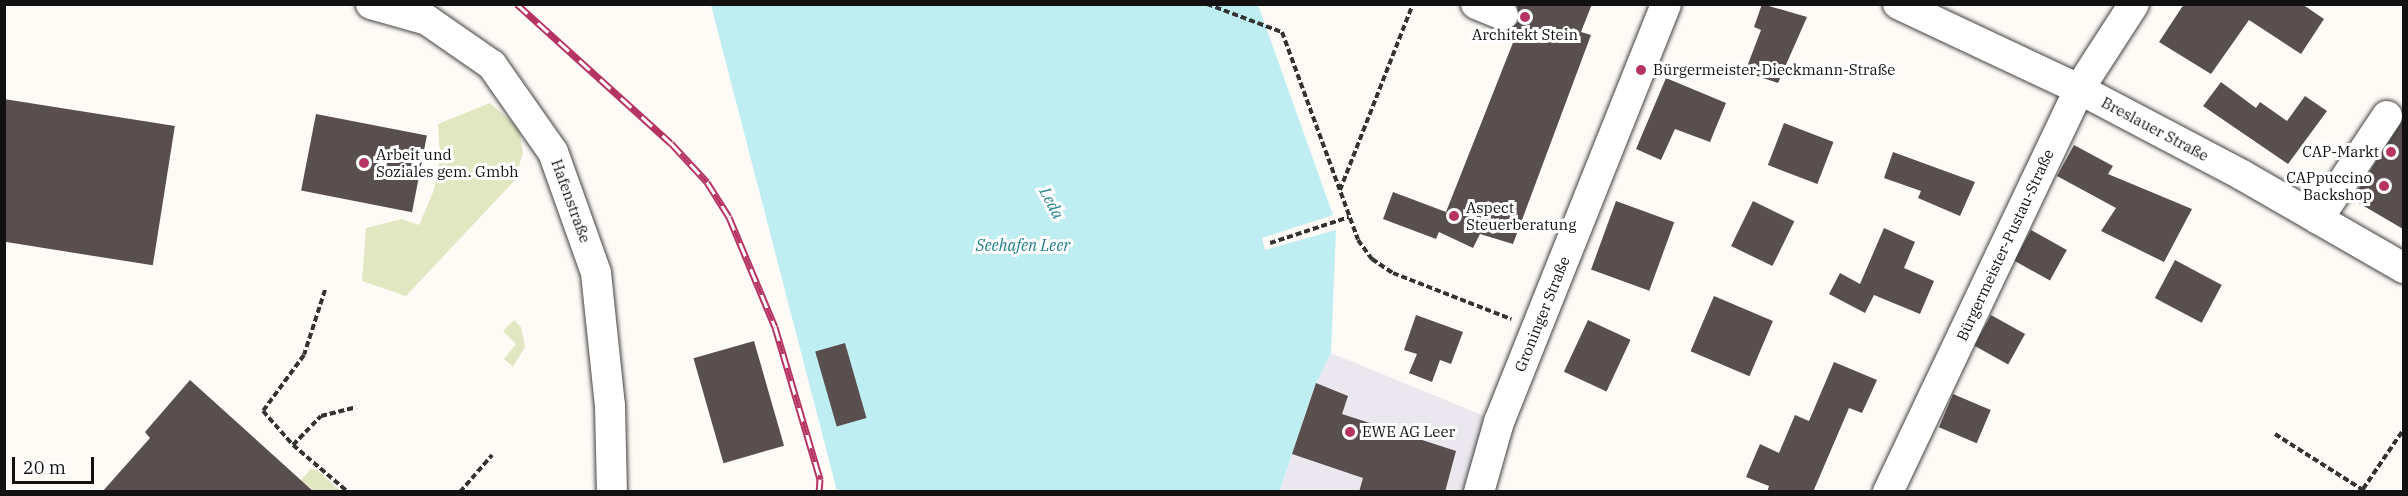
<!DOCTYPE html>
<meta charset="utf-8">
<style>
body{margin:0}
#map{position:relative;width:2408px;height:496px;overflow:hidden;background:#fefaf6;font-family:"IBM Plex Serif",serif}
div>[style]{position:absolute}
.industrial>*{inset:0;background:#ebe7ee}
.green>*{inset:0;background:#e1e7c1}
.water>*{inset:0;background:#beeef2}
.building>*{inset:0;background:#594f4e;transform-origin:0 0}
.path>*{height:4px;margin-top:-2px;transform-origin:0;background:repeating-linear-gradient(90deg,#333 0 6px,transparent 0 9px)}
.roads{filter:drop-shadow(0 0 2px #444) drop-shadow(0 0 2px #444)}
.minor>*{height:30px;margin:-15px;padding:0 15px;transform-origin:15px;border-radius:15px;background:#fff}
.rail>*{height:7px;margin-top:-3.5px;transform-origin:0;background:repeating-linear-gradient(90deg,#fff 0 14px,#b63463 0 28px);box-sizing:border-box;border-block:2px solid #b63463}
.dots>*{width:16px;height:16px;translate:-50% -50%;box-sizing:border-box;border:3px solid #fff;border-radius:50%}
span{translate:-50% -50%;white-space:nowrap;text-align:center;line-height:1.15;-webkit-text-stroke:6px #fff;paint-order:stroke}
.poi-label{font-size:15px;color:#111}
.left{translate:0 -50%;text-align:left}
.right{translate:-100% -50%;text-align:right}
.street-label{font-size:15px;color:#111}
.water-label{font-size:16px;color:#217f8c;font-style:italic}
.frame{position:absolute;inset:0;border:6px solid #111;pointer-events:none}
.scale{position:absolute;left:12px;top:457px;width:82px;height:27px;box-sizing:border-box;border:3px solid #111;border-top:0;padding-left:8px;font-size:18px;line-height:21px;white-space:nowrap;color:#111;-webkit-text-stroke:4px #fff;paint-order:stroke}
</style>
<div id="map">
<div class="industrial">
<i style="clip-path:polygon(1331px 353px,1499px 422px,1479px 491px,1280px 492px,1313px 390px)"></i>
</div>
<div class="green">
<i style="clip-path:polygon(490px 103px,519px 128px,523px 153px,514px 181px,406px 296px,362px 281px,366px 228px,402px 219px,419px 225px,434px 190px,440px 157px,438px 124px)"></i>
<i style="clip-path:polygon(514px 320px,521px 327px,525px 347px,513px 367px,504px 359px,516px 344px,503px 331px)"></i>
<i style="clip-path:polygon(311px 469px,317px 470px,340px 491px,314px 491px,301px 480px)"></i>
</div>
<div class="water">
<i style="clip-path:polygon(711px 5px,1258px 5px,1333px 215px,1262px 238px,1265px 250px,1336px 230px,1331px 353px,1313px 390px,1280px 491px,837px 491px)"></i>
</div>
<div class="building">
<i style="clip-path:polygon(1517px 4px,1592px 4px,1581px 32px,1591px 35px,1513px 244px,1480px 234px,1473px 248px,1439px 232px,1436px 239px,1383px 219px,1393px 192px,1446px 212px,1516px 35px,1507px 32px,1519px 21px)"></i>
<i style="clip-path:polygon(1762px 4px,1807px 17px,1778px 83px,1745px 72px,1761px 30px,1754px 27px)"></i>
<i style="clip-path:polygon(2184px 4px,2302px 4px,2324px 19px,2301px 54px,2249px 20px,2211px 74px,2159px 42px)"></i>
<i style="clip-path:polygon(1666px 78px,1726px 103px,1710px 142px,1675px 129px,1661px 160px,1636px 149px)"></i>
<i style="clip-path:polygon(2221px 82px,2256px 108px,2260px 102px,2287px 121px,2305px 96px,2327px 111px,2288px 164px,2203px 106px)"></i>
<i style="left:4px;top:99px;width:173px;height:141px;rotate:9deg"></i>
<i style="left:316px;top:114px;width:113px;height:78px;rotate:11deg"></i>
<i style="clip-path:polygon(2403px 119px,2403px 229px,2352px 199px)"></i>
<i style="left:1784px;top:123px;width:53px;height:45px;rotate:21deg"></i>
<i style="clip-path:polygon(2074px 145px,2113px 166px,2108px 174px,2192px 209px,2164px 262px,2101px 231px,2116px 208px,2057px 176px)"></i>
<i style="clip-path:polygon(1893px 152px,1975px 182px,1960px 216px,1918px 198px,1921px 191px,1884px 178px)"></i>
<i style="left:1616px;top:201px;width:62px;height:73px;rotate:20deg"></i>
<i style="left:1753px;top:201px;width:46px;height:50px;rotate:26deg"></i>
<i style="clip-path:polygon(1884px 228px,1915px 242px,1904px 268px,1934px 281px,1920px 314px,1874px 295px,1865px 313px,1829px 294px,1840px 273px,1860px 284px)"></i>
<i style="left:2031px;top:230px;width:41px;height:35px;rotate:29deg"></i>
<i style="left:2175px;top:260px;width:53px;height:43px;rotate:28deg"></i>
<i style="left:1714px;top:296px;width:64px;height:60px;rotate:23deg"></i>
<i style="clip-path:polygon(1416px 315px,1463px 332px,1451px 364px,1440px 360px,1432px 382px,1409px 373px,1417px 354px,1404px 350px)"></i>
<i style="left:1991px;top:315px;width:39px;height:35px;rotate:29deg"></i>
<i style="left:1588px;top:320px;width:47px;height:57px;rotate:25deg"></i>
<i style="left:754px;top:341px;width:109px;height:63px;rotate:74deg"></i>
<i style="left:845px;top:343px;width:78px;height:31px;rotate:74deg"></i>
<i style="clip-path:polygon(1834px 362px,1877px 380px,1862px 413px,1849px 408px,1813px 492px,1767px 492px,1769px 486px,1746px 477px,1760px 444px,1779px 453px,1795px 415px,1809px 421px)"></i>
<i style="clip-path:polygon(190px 380px,314px 492px,102px 492px,150px 438px,145px 432px)"></i>
<i style="clip-path:polygon(1316px 383px,1348px 396px,1342px 414px,1456px 451px,1445px 492px,1359px 492px,1363px 478px,1292px 454px)"></i>
<i style="left:1953px;top:394px;width:41px;height:36px;rotate:23deg"></i>
</div>
<div class="path">
<i style="left:1207px;top:4px;width:80px;rotate:20.5deg"></i>
<i style="left:1282px;top:32px;width:221px;rotate:69.9deg"></i>
<i style="left:1358px;top:240px;width:24px;rotate:54deg"></i>
<i style="left:1372px;top:259px;width:25px;rotate:34deg"></i>
<i style="left:1393px;top:273px;width:127px;rotate:21.3deg"></i>
<i style="left:1340px;top:190px;width:200px;rotate:-68.6deg"></i>
<i style="left:1270px;top:243px;width:83px;rotate:-18.2deg"></i>
<i style="left:325px;top:290px;width:68px;rotate:107.9deg"></i>
<i style="left:304px;top:355px;width:69px;rotate:126.2deg"></i>
<i style="left:263px;top:411px;width:45px;rotate:48.6deg"></i>
<i style="left:293px;top:445px;width:72px;rotate:40.5deg"></i>
<i style="left:2275px;top:434px;width:108px;rotate:32.5deg"></i>
<i style="left:293px;top:445px;width:40px;rotate:-46deg"></i>
<i style="left:321px;top:416px;width:36px;rotate:-14deg"></i>
<i style="left:2363px;top:489px;width:73px;rotate:-55.7deg"></i>
<i style="left:460px;top:492px;width:49px;rotate:-49.1deg"></i>
</div>
<div class="roads">
<div class="minor">
<i style="left:371px;top:4px;width:58px;rotate:15.9deg"></i>
<i style="left:427px;top:20px;width:79px;rotate:34.7deg"></i>
<i style="left:492px;top:65px;width:106px;rotate:55deg"></i>
<i style="left:553px;top:152px;width:128px;rotate:70.4deg"></i>
<i style="left:596px;top:273px;width:134px;rotate:84deg"></i>
<i style="left:610px;top:406px;width:86px;rotate:88.7deg"></i>
<i style="left:1476px;top:4px;width:29px;rotate:22deg"></i>
<i style="left:1898px;top:4px;width:200px;rotate:25.2deg"></i>
<i style="left:2079px;top:89px;width:184px;rotate:27.8deg"></i>
<i style="left:2242px;top:175px;width:187px;rotate:29.9deg"></i>
<i style="left:2318px;top:219px;width:124px;rotate:-56.2deg"></i>
<i style="left:1479px;top:492px;width:73px;rotate:-74.1deg"></i>
<i style="left:1499px;top:422px;width:450px;rotate:-68.2deg"></i>
<i style="left:1888px;top:492px;width:446px;rotate:-64.6deg"></i>
<i style="left:2079px;top:89px;width:101px;rotate:-57.1deg"></i>
</div>
</div>
<div class="rail">
<i style="left:517px;top:4px;width:207px;rotate:42.1deg"></i>
<i style="left:671px;top:143px;width:53px;rotate:47.3deg"></i>
<i style="left:707px;top:182px;width:41px;rotate:57.8deg"></i>
<i style="left:729px;top:217px;width:119px;rotate:67.3deg"></i>
<i style="left:775px;top:327px;width:159px;rotate:73.5deg"></i>
<i style="left:820px;top:479px;width:13px;rotate:94deg"></i>
</div>
<div class="dots">
<i style="left:1525px;top:17px;background:#b63463"></i>
<i style="left:1641px;top:70px;background:#b63463"></i>
<i style="left:2391px;top:152px;background:#b63463"></i>
<i style="left:364px;top:163px;background:#b63463"></i>
<i style="left:2384px;top:186px;background:#b63463"></i>
<i style="left:1454px;top:216px;background:#b63463"></i>
<i style="left:1350px;top:432px;background:#b63463"></i>
</div>
<div class="poi-label">
<span style="left:1525px;top:35px">Architekt Stein</span>
<span class="left" style="left:1653px;top:70px">Bürgermeister-Dieckmann-Straße</span>
<span class="right" style="left:2379px;top:152px">CAP-Markt</span>
<span class="left" style="left:376px;top:163px">Arbeit und<br>Soziales gem. Gmbh</span>
<span class="right" style="left:2372px;top:186px">CAPpuccino<br>Backshop</span>
<span class="left" style="left:1466px;top:216px">Aspect<br>Steuerberatung</span>
<span class="left" style="left:1362px;top:432px">EWE AG Leer</span>
</div>
<div class="street-label">
<span style="left:2155px;top:129px;rotate:28deg">Breslauer Straße</span>
<span style="left:571px;top:201px;rotate:70deg">Hafenstraße</span>
<span style="left:2005px;top:245px;rotate:-65deg">Bürgermeister-Pustau-Straße</span>
<span style="left:1542px;top:314px;rotate:-68deg">Groninger Straße</span>
</div>
<div class="water-label">
<span style="left:1052px;top:203px;rotate:62deg">Leda</span>
<span style="left:1023px;top:245px">Seehafen Leer</span>
</div>
<div class="frame"></div>
<div class="scale">20 m</div>
</div>
